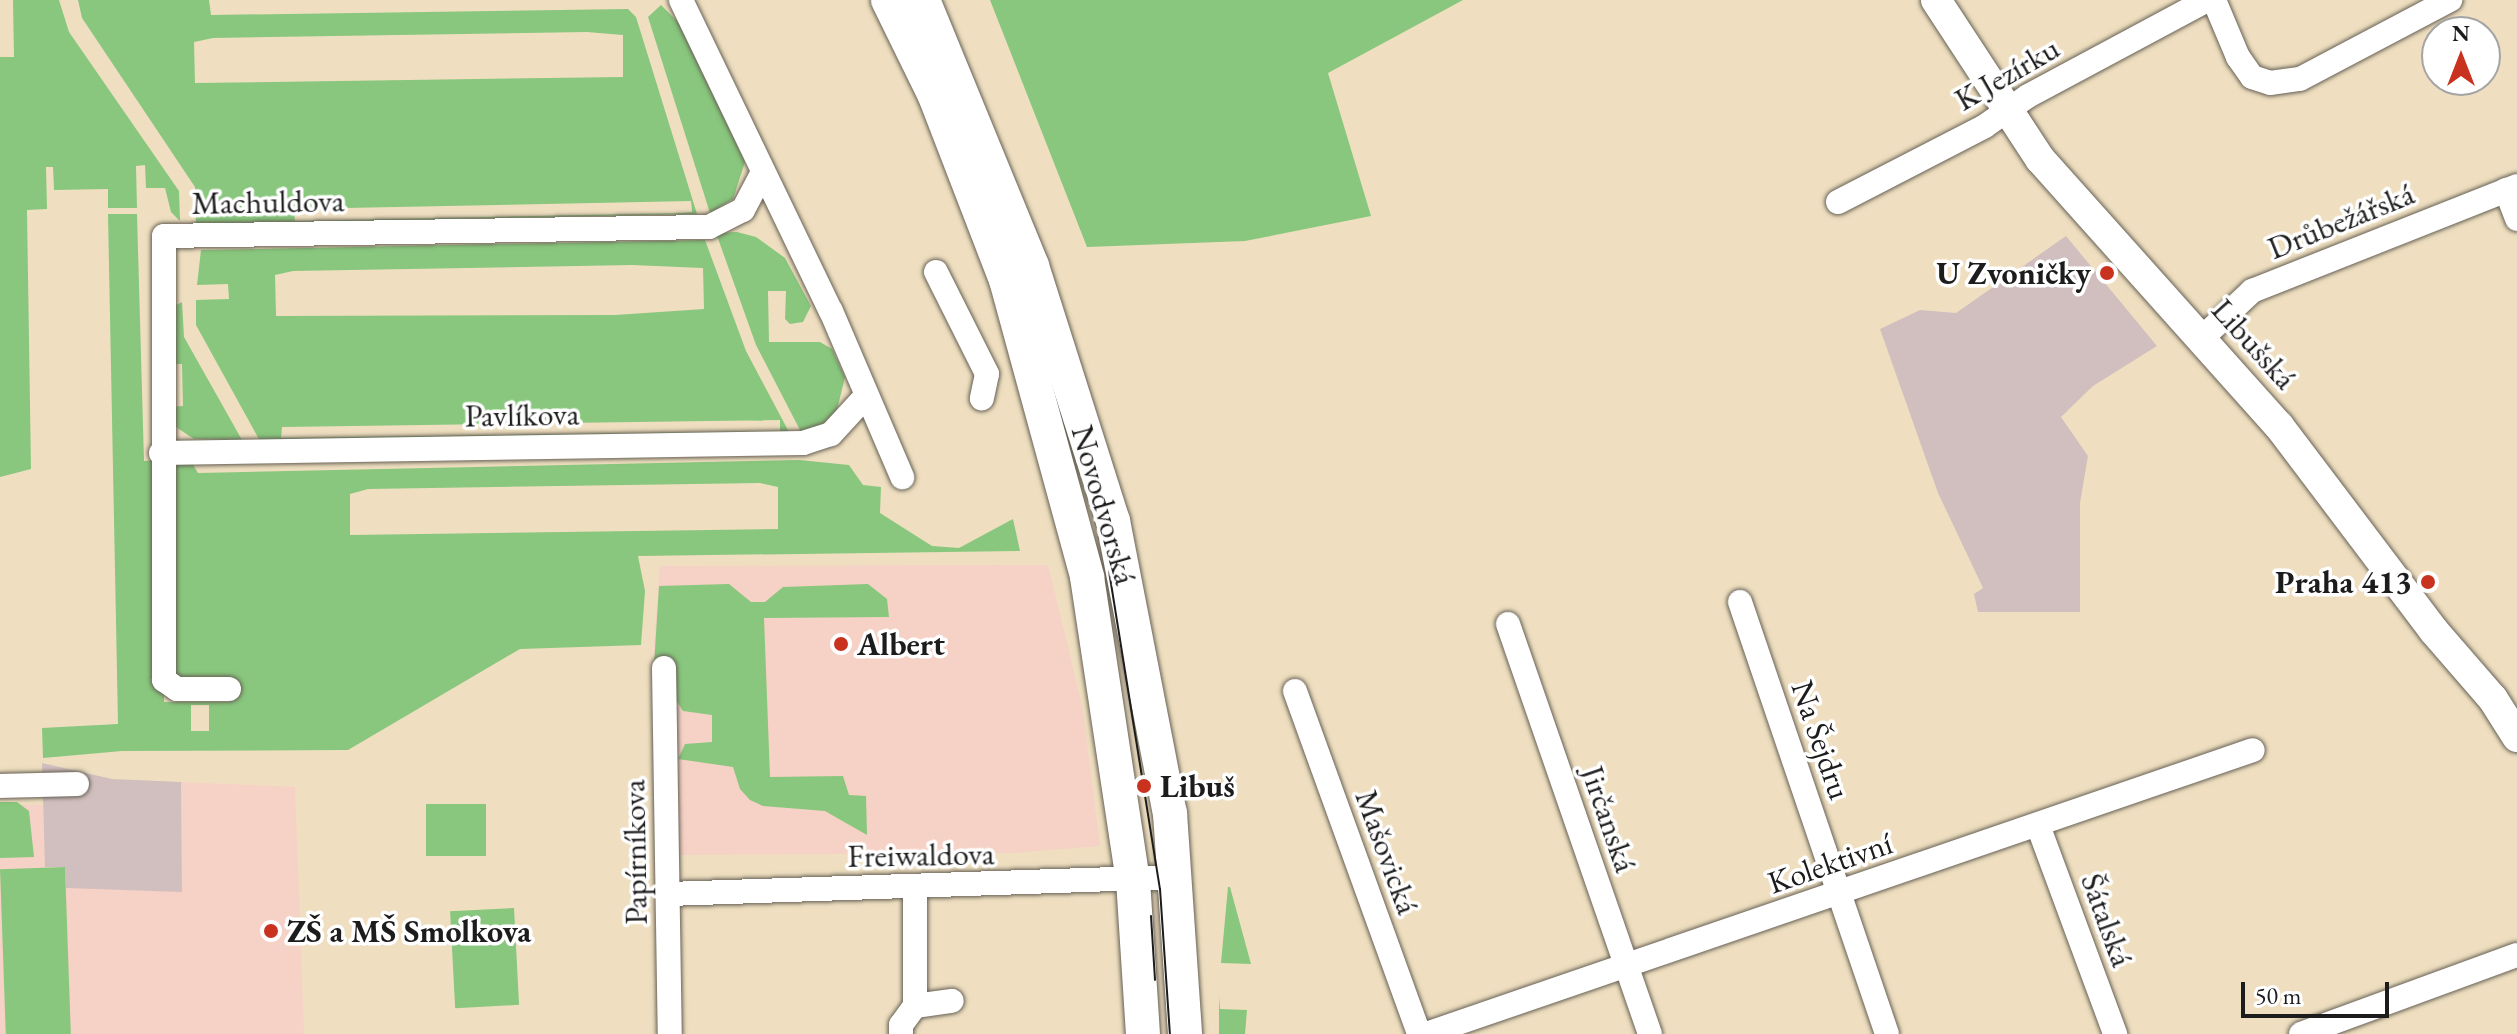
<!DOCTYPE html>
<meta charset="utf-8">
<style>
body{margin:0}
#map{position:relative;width:2517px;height:1034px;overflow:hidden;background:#efdfc0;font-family:"EB Garamond",serif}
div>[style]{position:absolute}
.built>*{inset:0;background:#f6d1c5}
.industrial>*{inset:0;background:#d1bfbf}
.green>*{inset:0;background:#88c77d;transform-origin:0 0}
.roads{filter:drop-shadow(0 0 2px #666055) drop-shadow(0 0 2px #666055)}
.minor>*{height:24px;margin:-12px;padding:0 12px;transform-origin:12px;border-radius:12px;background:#fff}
.tertiary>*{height:30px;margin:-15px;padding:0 15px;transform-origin:15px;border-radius:15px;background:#fff}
.secondary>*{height:34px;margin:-17px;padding:0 17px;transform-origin:17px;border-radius:17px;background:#fff}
.tram>*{height:2px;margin:-1px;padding:0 1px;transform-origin:1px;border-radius:1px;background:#1c1c1c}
.dots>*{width:22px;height:22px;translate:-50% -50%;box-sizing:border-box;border:4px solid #fff;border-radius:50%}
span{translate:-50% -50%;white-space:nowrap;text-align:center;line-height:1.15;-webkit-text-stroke:7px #fff;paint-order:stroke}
.street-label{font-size:32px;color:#1c1c1c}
.poi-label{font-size:32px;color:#1c1c1c;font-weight:700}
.right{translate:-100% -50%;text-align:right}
.left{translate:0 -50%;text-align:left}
.north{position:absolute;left:2421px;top:16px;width:80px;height:80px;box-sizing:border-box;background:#fff;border:2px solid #a4a4a4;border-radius:50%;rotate:0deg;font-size:22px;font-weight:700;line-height:32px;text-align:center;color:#1c1c1c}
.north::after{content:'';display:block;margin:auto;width:28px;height:36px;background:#c8321e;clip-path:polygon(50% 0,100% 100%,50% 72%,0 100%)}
.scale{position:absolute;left:2241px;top:982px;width:148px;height:36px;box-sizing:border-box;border:4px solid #1c1c1c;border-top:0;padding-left:10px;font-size:24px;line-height:28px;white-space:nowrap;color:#1c1c1c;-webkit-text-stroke:6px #fff;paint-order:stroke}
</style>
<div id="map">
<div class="built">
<i style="clip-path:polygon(1048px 565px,1082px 705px,1100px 846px,1014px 853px,658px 855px,654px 644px,660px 566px)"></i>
<i style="clip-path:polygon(181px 782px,295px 787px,304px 1034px,0 1034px,0 804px,43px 805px,46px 867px,182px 891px)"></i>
</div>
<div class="industrial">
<i style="clip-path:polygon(2066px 236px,2157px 346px,2093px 386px,2061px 417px,2088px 456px,2080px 503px,2080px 612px,1978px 612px,1974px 594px,1983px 588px,1938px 493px,1880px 329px,1920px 310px,1956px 313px)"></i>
<i style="clip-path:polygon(42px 763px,112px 779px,181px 782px,182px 892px,66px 888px,65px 867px,45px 867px)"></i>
</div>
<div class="green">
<i style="clip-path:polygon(13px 0,59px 0,69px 32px,179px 191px,180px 221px,171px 212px,165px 188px,146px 188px,145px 165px,136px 166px,137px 208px,108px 208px,108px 189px,54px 190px,53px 167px,46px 167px,47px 209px,27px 210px,31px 469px,0 477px,0 57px,14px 57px)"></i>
<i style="clip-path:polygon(evenodd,78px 0,209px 0,211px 15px,628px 9px,636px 17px,697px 214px,196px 224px,195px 187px,82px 18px,78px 0,587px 32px,623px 35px,623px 77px,195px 83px,194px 42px,213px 38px,587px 32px,78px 0,691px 201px,692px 212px,682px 213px,295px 221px,294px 209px,691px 201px)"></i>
<i style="clip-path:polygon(990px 0,1463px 0,1328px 73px,1371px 216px,1245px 241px,1087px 247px)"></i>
<i style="clip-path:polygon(661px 5px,680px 24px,745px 162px,733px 199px,710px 213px,648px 17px)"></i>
<i style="clip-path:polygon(evenodd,108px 214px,137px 214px,144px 461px,189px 458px,198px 473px,799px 460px,849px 465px,863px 485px,881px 487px,880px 513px,932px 546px,959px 548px,1013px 519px,1020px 551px,638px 556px,645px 591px,641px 645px,520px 649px,348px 750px,122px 751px,43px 758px,42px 728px,118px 724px,108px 214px,760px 483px,778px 487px,778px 529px,350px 535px,350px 494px,368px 489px,760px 483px,108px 214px,164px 692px,229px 693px,229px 702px,164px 702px,164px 692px,108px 214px,191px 705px,209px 705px,209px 731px,191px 731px,191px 705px)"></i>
<i style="clip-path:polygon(737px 232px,756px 237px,785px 258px,811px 306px,803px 322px,790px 324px,785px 319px,786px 291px,768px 291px,769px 342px,820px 342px,832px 349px,845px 377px,837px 410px,817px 429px,801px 432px,756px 345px,716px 233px)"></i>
<i style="clip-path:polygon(evenodd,705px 240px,746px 351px,789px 432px,260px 441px,196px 325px,196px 300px,229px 299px,228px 284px,197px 285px,201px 250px,705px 240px,632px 265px,703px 268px,704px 309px,615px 315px,276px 316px,275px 275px,293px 271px,632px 265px,705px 240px,780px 420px,780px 431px,281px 438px,282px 427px,780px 420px)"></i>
<i style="clip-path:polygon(182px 302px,184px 337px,242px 440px,194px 439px,176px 427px,168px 407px,183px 406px,182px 364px,168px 364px,174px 306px)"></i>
<i style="clip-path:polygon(729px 584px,751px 602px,765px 602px,783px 587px,868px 584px,887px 599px,889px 617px,764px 618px,770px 777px,843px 776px,849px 795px,866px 796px,867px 835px,825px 811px,763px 806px,750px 800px,740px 789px,733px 767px,678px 759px,685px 744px,712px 742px,712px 715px,683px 711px,654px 665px,659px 586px)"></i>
<i style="clip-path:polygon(0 802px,17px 802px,29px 811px,34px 857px,0 858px)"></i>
<i style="left:426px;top:804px;width:60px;height:52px"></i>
<i style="left:65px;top:867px;width:167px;height:65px;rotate:88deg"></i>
<i style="clip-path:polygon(1228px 887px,1230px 887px,1251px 964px,1221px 963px)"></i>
<i style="left:514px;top:908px;width:97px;height:64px;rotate:87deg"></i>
<i style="clip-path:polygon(1219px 996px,1220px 1009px,1247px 1010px,1245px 1034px,1219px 1034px)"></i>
</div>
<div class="roads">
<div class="minor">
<i style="left:681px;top:0;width:345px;rotate:64.3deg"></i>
<i style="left:831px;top:311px;width:181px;rotate:66.8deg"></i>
<i style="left:2214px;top:0;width:62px;rotate:67.2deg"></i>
<i style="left:2238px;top:57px;width:24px;rotate:55deg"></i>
<i style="left:2252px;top:77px;width:19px;rotate:18deg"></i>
<i style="left:2270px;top:83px;width:30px;rotate:-8deg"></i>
<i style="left:2300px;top:79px;width:170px;rotate:-27.8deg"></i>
<i style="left:2506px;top:190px;width:31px;rotate:69deg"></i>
<i style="left:1838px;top:202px;width:165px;rotate:-27.3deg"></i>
<i style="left:1985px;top:126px;width:52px;rotate:-34.9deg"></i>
<i style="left:2028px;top:96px;width:203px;rotate:-28.2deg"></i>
<i style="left:936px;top:272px;width:114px;rotate:63.4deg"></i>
<i style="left:987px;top:374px;width:25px;rotate:102deg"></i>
<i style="left:2202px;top:338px;width:69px;rotate:-43.2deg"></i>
<i style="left:2252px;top:291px;width:285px;rotate:-21.6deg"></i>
<i style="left:161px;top:453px;width:642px;rotate:-0.89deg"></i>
<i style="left:803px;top:443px;width:29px;rotate:-18deg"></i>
<i style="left:831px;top:434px;width:52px;rotate:-47.4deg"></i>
<i style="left:1740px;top:602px;width:456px;rotate:71.2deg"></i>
<i style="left:1508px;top:624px;width:434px;rotate:70.9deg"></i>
<i style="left:664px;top:668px;width:366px;rotate:89.1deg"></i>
<i style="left:229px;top:689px;width:52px;rotate:180deg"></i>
<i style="left:177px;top:689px;width:16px;rotate:-145deg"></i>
<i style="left:164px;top:680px;width:444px;rotate:-90deg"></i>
<i style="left:164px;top:236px;width:545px;rotate:-0.95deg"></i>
<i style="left:709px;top:227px;width:38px;rotate:-27deg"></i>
<i style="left:743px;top:210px;width:43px;rotate:-62.2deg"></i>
<i style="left:1295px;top:691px;width:365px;rotate:70.1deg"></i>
<i style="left:0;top:786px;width:77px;rotate:-1.5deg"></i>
<i style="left:2039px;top:828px;width:220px;rotate:69.7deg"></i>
<i style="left:668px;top:894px;width:508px;rotate:-1.92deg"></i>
<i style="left:915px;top:1006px;width:37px;rotate:-8deg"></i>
<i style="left:901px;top:1034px;width:9px;rotate:-90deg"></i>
<i style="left:901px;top:1025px;width:24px;rotate:-54deg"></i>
<i style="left:915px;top:1006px;width:119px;rotate:-90deg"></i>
<i style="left:1426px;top:1034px;width:874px;rotate:-18.95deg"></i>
<i style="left:2301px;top:1034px;width:230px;rotate:-20.1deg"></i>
</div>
<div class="tertiary">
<i style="left:1936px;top:0;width:190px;rotate:56.8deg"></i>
<i style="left:2040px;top:159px;width:358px;rotate:48.2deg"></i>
<i style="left:2279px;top:426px;width:257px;rotate:52.9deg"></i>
<i style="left:2434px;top:631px;width:90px;rotate:49.1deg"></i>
<i style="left:2493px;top:699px;width:45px;rotate:57.7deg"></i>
</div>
<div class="secondary">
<i style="left:888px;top:0;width:107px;rotate:63.9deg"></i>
<i style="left:935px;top:96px;width:197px;rotate:68.9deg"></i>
<i style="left:1006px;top:280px;width:308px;rotate:74.7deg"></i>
<i style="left:1087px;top:577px;width:306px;rotate:81.4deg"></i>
<i style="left:1133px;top:880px;width:154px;rotate:86.3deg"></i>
<i style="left:923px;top:0;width:287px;rotate:67.7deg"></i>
<i style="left:1032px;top:266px;width:268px;rotate:72.4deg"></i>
<i style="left:1113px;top:521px;width:298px;rotate:79deg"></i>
<i style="left:1170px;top:813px;width:222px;rotate:86.1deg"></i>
</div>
</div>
<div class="tram">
<i style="left:1109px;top:571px;width:322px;rotate:80.9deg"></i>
<i style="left:1160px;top:889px;width:145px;rotate:86.1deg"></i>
<i style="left:1151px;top:916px;width:64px;rotate:86.4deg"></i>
</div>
<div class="dots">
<i style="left:2107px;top:273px;background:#c8321e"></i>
<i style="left:2428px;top:582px;background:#c8321e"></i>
<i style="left:841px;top:644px;background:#c8321e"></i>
<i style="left:1144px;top:786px;background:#c8321e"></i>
<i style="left:271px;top:931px;background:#c8321e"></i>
</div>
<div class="street-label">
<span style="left:2007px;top:74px;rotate:-30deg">K Jezírku</span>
<span style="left:268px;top:202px;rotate:-1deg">Machuldova</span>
<span style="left:2341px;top:221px;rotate:-22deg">Drůbežářská</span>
<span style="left:2254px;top:344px;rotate:48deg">Libušská</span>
<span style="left:522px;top:415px;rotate:-1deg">Pavlíkova</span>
<span style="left:1104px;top:505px;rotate:74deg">Novodvorská</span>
<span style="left:1821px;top:740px;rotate:71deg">Na Šejdru</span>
<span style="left:1609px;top:819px;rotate:71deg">Jirčanská</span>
<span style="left:635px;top:852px;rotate:-91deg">Papírníkova</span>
<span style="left:1387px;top:852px;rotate:70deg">Mašovická</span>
<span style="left:921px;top:855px;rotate:-1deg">Freiwaldova</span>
<span style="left:1830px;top:863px;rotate:-19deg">Kolektivní</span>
<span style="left:2107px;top:920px;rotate:70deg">Šátalská</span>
</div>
<div class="poi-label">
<span class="right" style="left:2091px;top:273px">U Zvoničky</span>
<span class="right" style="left:2412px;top:582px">Praha 413</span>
<span class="left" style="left:857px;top:644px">Albert</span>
<span class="left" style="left:1160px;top:786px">Libuš</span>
<span class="left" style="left:287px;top:931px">ZŠ a MŠ Smolkova</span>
</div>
<div class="north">N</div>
<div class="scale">50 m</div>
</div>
